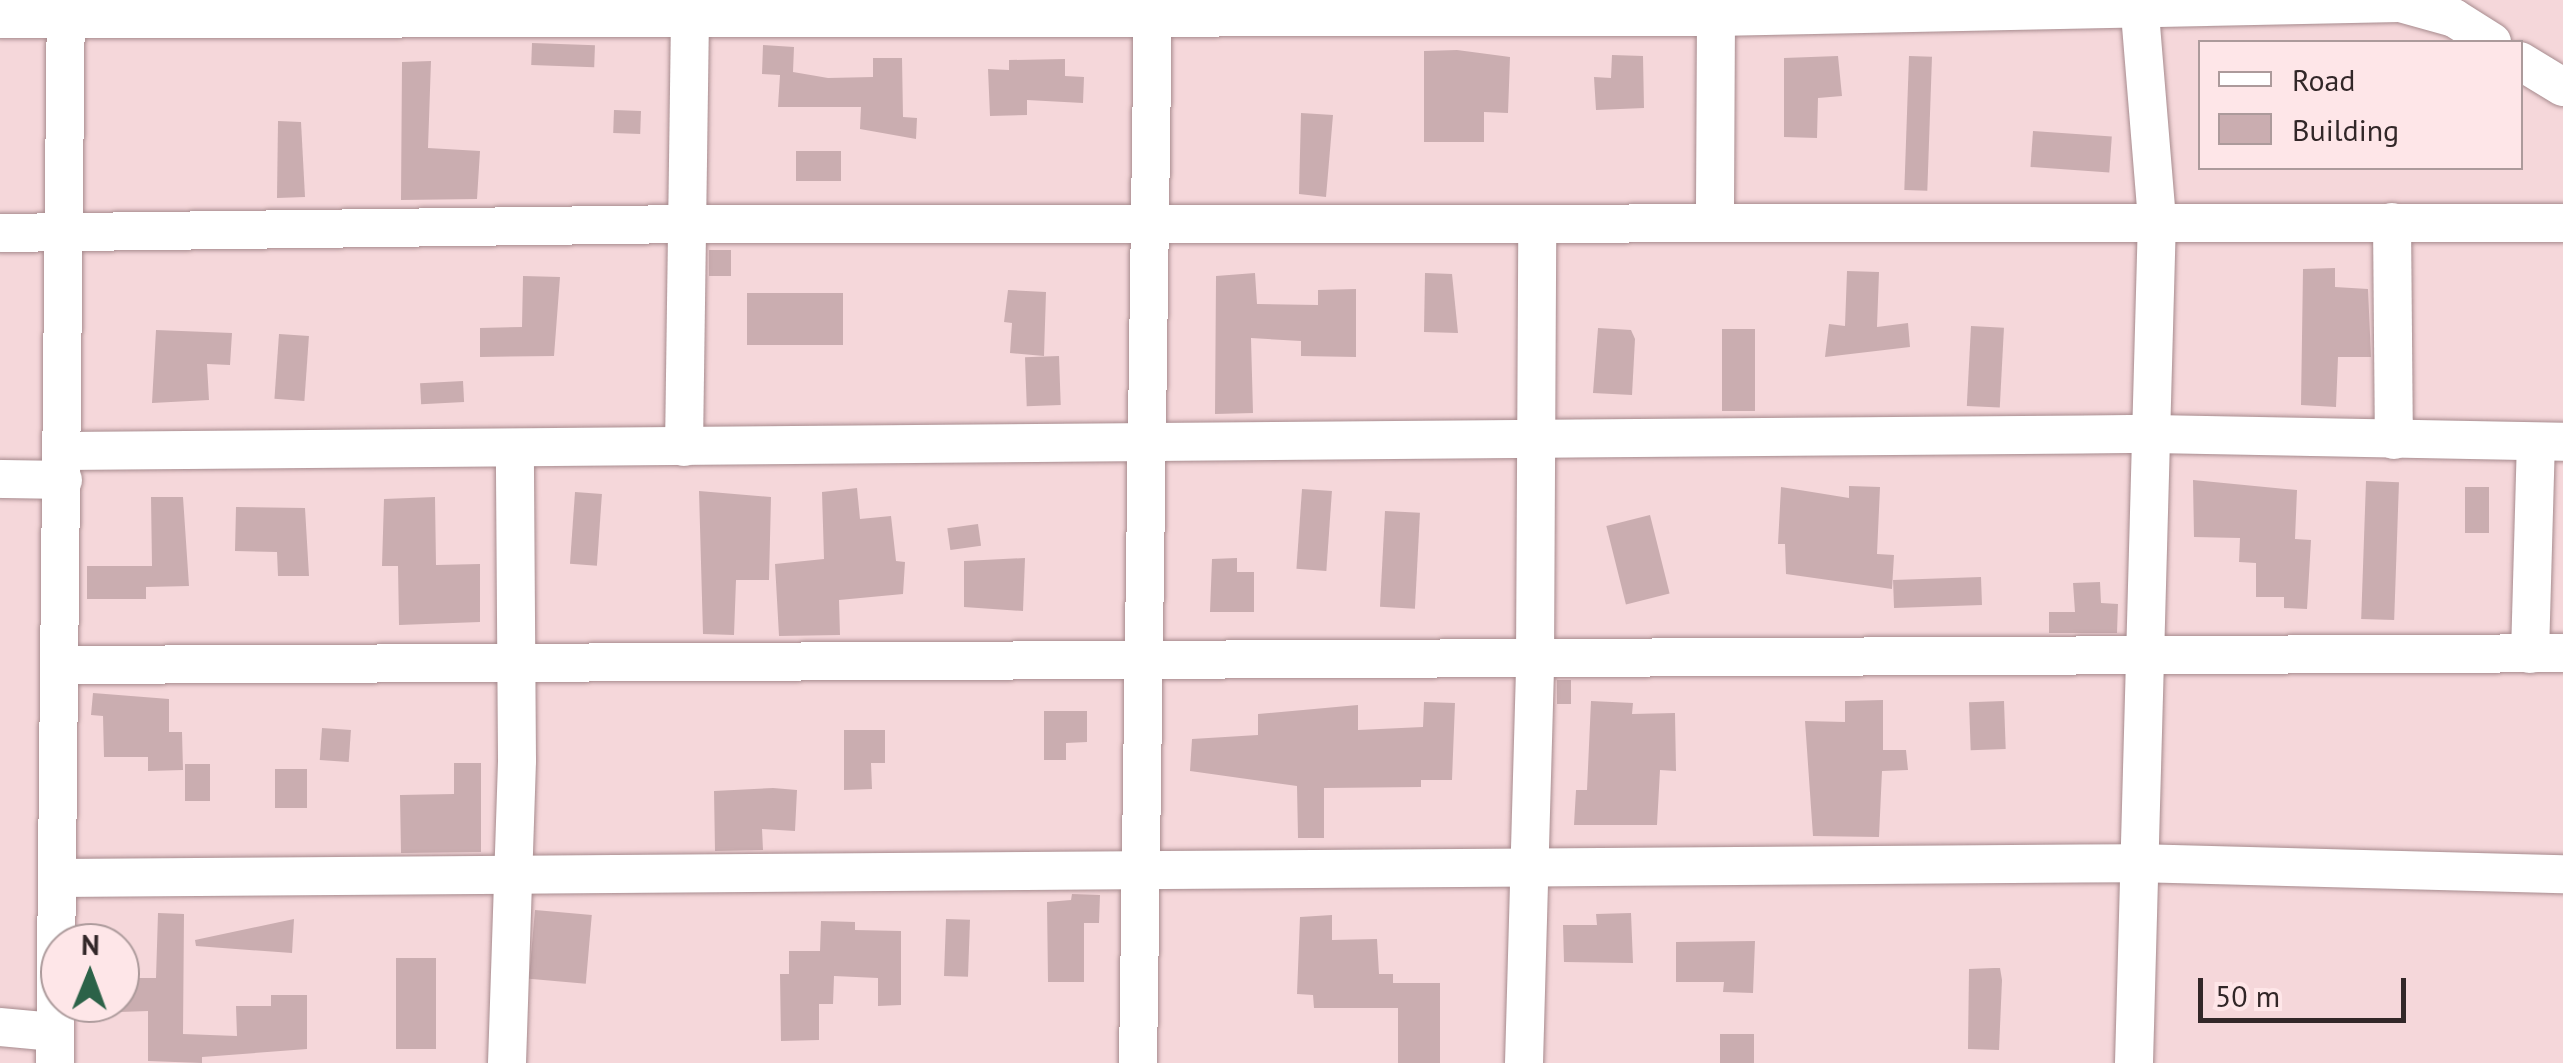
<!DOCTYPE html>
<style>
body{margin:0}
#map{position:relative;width:2563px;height:1063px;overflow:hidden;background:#f5d7da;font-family:"PT Sans",sans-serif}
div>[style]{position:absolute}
.building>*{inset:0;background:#caadb0;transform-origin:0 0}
.roads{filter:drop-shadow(0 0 2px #a78b8e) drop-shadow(0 0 2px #a78b8e)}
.minor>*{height:38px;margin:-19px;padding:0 19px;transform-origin:19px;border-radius:19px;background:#fff}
span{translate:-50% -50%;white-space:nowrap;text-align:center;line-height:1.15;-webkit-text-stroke:8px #fee6e8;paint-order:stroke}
.legend{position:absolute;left:2198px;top:40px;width:325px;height:130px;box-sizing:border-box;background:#fee6e8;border:2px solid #ac9a9b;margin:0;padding:12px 18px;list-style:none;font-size:30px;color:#322728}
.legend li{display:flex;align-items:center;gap:20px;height:50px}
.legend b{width:50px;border:2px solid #ac9a9b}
.north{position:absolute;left:40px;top:923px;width:100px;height:100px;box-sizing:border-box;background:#fee6e8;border:2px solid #ac9a9b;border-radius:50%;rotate:1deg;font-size:28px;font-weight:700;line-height:40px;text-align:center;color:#322728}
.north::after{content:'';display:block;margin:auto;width:35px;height:45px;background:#2c6248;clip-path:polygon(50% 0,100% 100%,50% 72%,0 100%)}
.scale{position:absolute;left:2198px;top:978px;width:208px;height:45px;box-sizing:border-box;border:5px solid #322728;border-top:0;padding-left:12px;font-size:30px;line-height:35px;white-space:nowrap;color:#322728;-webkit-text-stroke:8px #fee6e8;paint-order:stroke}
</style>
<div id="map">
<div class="building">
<i style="left:532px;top:43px;width:63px;height:22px;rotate:2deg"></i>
<i style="clip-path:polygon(763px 45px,794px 47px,793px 72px,828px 78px,873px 77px,873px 58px,902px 58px,903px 117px,917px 118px,916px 139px,860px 129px,861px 107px,778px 107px,780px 75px,762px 74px)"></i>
<i style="clip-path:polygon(1457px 50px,1510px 57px,1508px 113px,1484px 112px,1484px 142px,1424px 142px,1424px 51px)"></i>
<i style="clip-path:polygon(1612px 55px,1643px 56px,1644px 108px,1596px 110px,1594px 77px,1611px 78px)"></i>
<i style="clip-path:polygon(1838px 56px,1842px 96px,1818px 98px,1817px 138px,1784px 137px,1784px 58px)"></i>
<i style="left:1909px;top:56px;width:23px;height:134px;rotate:2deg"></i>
<i style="clip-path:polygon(1065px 59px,1065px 76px,1084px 77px,1083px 103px,1027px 100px,1027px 115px,990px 116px,988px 69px,1009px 70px,1009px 60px)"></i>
<i style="clip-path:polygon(431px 61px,428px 148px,480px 151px,477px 199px,401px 200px,402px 62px)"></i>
<i style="left:614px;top:110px;width:27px;height:23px;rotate:2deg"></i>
<i style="clip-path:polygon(1301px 113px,1333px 115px,1326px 197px,1299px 194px)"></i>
<i style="clip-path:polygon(278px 121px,301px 122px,305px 197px,277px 198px)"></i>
<i style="left:2033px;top:131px;width:79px;height:36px;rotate:4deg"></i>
<i style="left:796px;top:151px;width:45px;height:30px"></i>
<i style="left:709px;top:250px;width:22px;height:26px"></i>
<i style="clip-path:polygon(2335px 268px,2335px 287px,2368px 289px,2371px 357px,2338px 357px,2336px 407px,2301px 405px,2303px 269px)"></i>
<i style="clip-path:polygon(1847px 271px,1879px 272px,1877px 327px,1908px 323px,1910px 347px,1825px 357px,1829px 324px,1845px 326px)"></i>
<i style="clip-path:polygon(1255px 273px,1257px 304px,1318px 305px,1318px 290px,1356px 289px,1356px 357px,1301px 356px,1301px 341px,1251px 338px,1253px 413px,1215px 414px,1216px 276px)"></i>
<i style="clip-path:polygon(1425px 273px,1452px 274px,1458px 333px,1424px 332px)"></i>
<i style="clip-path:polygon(523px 276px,560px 277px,554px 356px,480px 357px,480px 328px,522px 327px)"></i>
<i style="clip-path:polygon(1008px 290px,1046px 292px,1044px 356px,1010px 353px,1012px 323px,1004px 322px)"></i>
<i style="left:747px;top:293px;width:96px;height:52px"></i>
<i style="left:1971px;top:326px;width:33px;height:80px;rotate:3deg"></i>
<i style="clip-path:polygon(1598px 328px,1631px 330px,1635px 339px,1632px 395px,1593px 393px)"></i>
<i style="left:1722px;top:329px;width:33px;height:82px"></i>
<i style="clip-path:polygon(156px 330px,232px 333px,230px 365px,207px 364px,209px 400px,152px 403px)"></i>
<i style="left:279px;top:334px;width:30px;height:65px;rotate:4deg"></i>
<i style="left:1059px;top:356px;width:49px;height:34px;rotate:88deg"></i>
<i style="left:463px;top:381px;width:21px;height:43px;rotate:87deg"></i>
<i style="clip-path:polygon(2193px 480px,2297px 490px,2295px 539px,2311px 540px,2307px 609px,2284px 608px,2284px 597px,2256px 597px,2256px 563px,2239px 562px,2240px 538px,2194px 537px)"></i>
<i style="left:2366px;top:481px;width:33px;height:138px;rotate:2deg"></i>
<i style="clip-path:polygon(1849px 486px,1880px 487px,1877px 554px,1894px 555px,1892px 589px,1786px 574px,1785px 544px,1778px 544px,1781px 487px,1849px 498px)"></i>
<i style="left:2465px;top:487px;width:24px;height:46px"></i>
<i style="clip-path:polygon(857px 488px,860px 519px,891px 516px,896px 561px,905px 562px,903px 594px,839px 600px,840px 635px,779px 636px,775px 564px,824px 559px,822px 492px)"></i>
<i style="left:1302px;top:489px;width:30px;height:80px;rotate:4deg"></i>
<i style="clip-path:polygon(699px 491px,771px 497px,769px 580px,736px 580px,734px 635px,703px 634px)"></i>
<i style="left:575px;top:492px;width:27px;height:72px;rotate:4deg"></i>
<i style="clip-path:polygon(151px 497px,183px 497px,189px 586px,146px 587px,146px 599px,87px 599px,87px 566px,152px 566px)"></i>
<i style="clip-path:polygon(435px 497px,436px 565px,480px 564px,480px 622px,399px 625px,398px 566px,382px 566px,384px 499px)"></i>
<i style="clip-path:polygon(236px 507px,305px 508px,309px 576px,278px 576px,277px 552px,235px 551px)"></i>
<i style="left:1385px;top:511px;width:35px;height:96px;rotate:3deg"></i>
<i style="left:1650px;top:515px;width:81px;height:45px;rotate:76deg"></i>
<i style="left:978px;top:524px;width:22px;height:31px;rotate:82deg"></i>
<i style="clip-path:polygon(1025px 558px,1023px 611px,964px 607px,964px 561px)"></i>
<i style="clip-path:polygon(1237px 558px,1237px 572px,1254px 572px,1254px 612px,1210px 612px,1212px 559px)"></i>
<i style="left:1981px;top:577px;width:28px;height:88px;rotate:88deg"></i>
<i style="clip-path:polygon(2100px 582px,2101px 603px,2118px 604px,2117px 633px,2049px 633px,2049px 612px,2075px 612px,2073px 583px)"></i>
<i style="left:1557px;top:680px;width:14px;height:24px"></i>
<i style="clip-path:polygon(93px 693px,169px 699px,169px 732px,182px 732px,183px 770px,148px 771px,148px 757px,104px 757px,103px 716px,91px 715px)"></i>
<i style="clip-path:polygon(1883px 700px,1883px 750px,1906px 750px,1908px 770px,1882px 771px,1879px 837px,1813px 836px,1805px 721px,1845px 722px,1845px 701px)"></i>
<i style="clip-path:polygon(1591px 701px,1633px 703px,1632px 714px,1675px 713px,1676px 771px,1660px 770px,1657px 825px,1574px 825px,1576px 790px,1587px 790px)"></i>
<i style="left:2004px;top:701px;width:48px;height:35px;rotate:88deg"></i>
<i style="clip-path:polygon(1424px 702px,1455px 703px,1452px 780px,1421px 780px,1421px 787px,1324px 788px,1324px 838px,1298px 838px,1297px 786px,1190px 771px,1192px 739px,1258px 735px,1258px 714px,1358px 705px,1358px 730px,1423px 727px)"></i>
<i style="clip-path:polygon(1044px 711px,1087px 711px,1087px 742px,1066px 743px,1066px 760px,1044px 760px)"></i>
<i style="left:322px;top:728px;width:29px;height:32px;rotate:4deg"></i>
<i style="clip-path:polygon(844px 730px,885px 730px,885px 763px,871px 763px,872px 789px,844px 790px)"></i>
<i style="clip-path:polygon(454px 763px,481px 763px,481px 852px,401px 853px,400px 795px,454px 794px)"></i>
<i style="left:210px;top:764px;width:37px;height:25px;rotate:90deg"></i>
<i style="left:275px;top:769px;width:32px;height:39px"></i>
<i style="clip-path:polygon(773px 788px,797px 790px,795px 831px,762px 829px,763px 850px,715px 851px,714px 791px)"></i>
<i style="clip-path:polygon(1072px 894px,1100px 895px,1099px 923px,1084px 923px,1084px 982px,1048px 982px,1047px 902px,1071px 900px)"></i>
<i style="left:535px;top:910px;width:57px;height:69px;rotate:5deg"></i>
<i style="clip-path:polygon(158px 913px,184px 914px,183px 1034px,237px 1036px,236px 1006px,271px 1006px,271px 995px,307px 995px,307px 1049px,202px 1057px,202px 1063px,148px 1061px,148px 1011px,120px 1012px,120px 978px,156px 978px)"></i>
<i style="clip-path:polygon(1631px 913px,1633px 963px,1564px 962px,1563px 925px,1597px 925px,1596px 914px)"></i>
<i style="clip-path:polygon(1332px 915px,1332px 940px,1377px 939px,1379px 974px,1393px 974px,1393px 983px,1440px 983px,1440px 1063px,1398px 1063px,1398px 1008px,1314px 1008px,1313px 995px,1297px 994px,1300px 917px)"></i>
<i style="clip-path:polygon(294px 919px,292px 953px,196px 946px,195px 940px)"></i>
<i style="left:946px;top:919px;width:24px;height:57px;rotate:2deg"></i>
<i style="clip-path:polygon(821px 921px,855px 922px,855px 930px,901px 931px,901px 1005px,878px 1006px,878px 978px,834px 976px,833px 1004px,819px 1004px,819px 1040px,781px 1041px,780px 974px,789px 974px,789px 951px,820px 951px)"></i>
<i style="clip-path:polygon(1755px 941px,1753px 993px,1723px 992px,1724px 982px,1676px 982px,1676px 942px)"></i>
<i style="left:436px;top:958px;width:91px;height:40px;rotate:90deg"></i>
<i style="clip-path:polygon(1994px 968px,2000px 968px,2002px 980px,1999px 1050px,1968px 1049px,1969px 969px)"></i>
<i style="left:1720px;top:1034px;width:34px;height:29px"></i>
</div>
<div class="roads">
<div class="minor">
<i style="left:1707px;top:0;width:19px;rotate:62deg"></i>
<i style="left:1716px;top:17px;width:204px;rotate:90.3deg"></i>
<i style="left:0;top:19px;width:1716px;rotate:-0.07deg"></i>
<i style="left:1716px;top:17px;width:684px;rotate:-1.17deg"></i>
<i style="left:2400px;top:3px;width:56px;rotate:15.5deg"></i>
<i style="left:2454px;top:18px;width:45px;rotate:32.3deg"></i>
<i style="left:2520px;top:61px;width:50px;rotate:31.2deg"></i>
<i style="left:2392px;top:222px;width:218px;rotate:89.5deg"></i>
<i style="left:0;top:233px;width:687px;rotate:-0.75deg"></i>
<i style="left:687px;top:224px;width:1876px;rotate:-0.03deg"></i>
<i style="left:684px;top:447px;width:447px;rotate:-89.2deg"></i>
<i style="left:63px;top:451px;width:2090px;rotate:-0.47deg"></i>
<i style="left:2153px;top:434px;width:410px;rotate:1.1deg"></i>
<i style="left:0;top:479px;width:63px;rotate:0.9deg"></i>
<i style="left:2530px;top:654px;width:211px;rotate:-88.4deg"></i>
<i style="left:61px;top:665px;width:2502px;rotate:-0.27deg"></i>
<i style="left:57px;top:878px;width:2078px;rotate:-0.41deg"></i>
<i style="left:2135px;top:863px;width:428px;rotate:1.5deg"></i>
<i style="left:0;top:1027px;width:54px;rotate:5.3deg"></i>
<i style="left:55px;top:1063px;width:1063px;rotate:-89.41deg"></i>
<i style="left:507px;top:1063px;width:303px;rotate:-88.1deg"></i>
<i style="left:517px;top:760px;width:311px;rotate:-90.4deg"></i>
<i style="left:1138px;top:1063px;width:1063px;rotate:-89.19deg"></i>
<i style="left:1524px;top:1063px;width:401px;rotate:-88.4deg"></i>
<i style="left:1535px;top:662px;width:438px;rotate:-89.7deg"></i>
<i style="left:2134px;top:1063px;width:843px;rotate:-88.44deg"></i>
<i style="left:2157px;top:220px;width:221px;rotate:-94.7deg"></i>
</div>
</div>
<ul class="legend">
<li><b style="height:12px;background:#fff"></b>Road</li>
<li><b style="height:28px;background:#caadb0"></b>Building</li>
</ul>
<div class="north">N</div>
<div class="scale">50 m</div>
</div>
